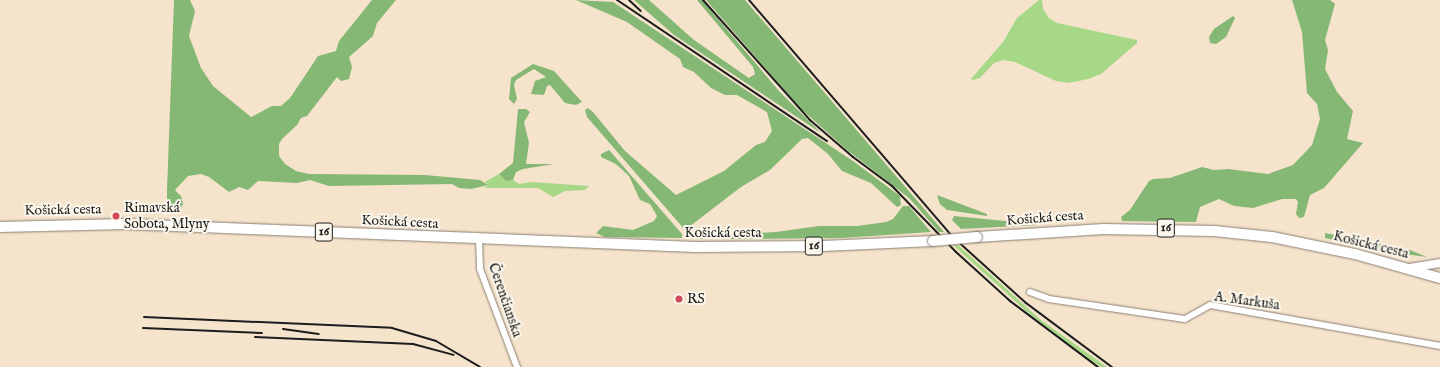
<!DOCTYPE html>
<meta charset="utf-8">
<style>
body{margin:0}
#map{position:relative;width:1440px;height:367px;overflow:hidden;background:#f6e3cc;font-family:"IM FELL English",serif}
div>[style]{position:absolute}
.green>*{inset:0;background:#a7d887}
.forest>*{inset:0;background:#85b874}
.roads{filter:drop-shadow(0 0 1px #898074) drop-shadow(0 0 1px #898074)}
.minor>*{height:6px;margin:-3px;padding:0 3px;transform-origin:3px;border-radius:3px;background:#fff}
.tertiary>*{height:8px;margin:-4px;padding:0 4px;transform-origin:4px;border-radius:4px;background:#fff}
.primary>*{height:10px;margin:-5px;padding:0 5px;transform-origin:5px;border-radius:5px;background:#fff}
.rail>*{height:2px;margin:-1px;padding:0 1px;transform-origin:1px;border-radius:1px;background:#1c1c1c}
.bridges{filter:drop-shadow(0 0 1px #898074) drop-shadow(0 0 1px #898074)}
.primary-bridge>*{height:10px;margin:-5px;padding:0 5px;transform-origin:5px;border-radius:5px;background:#fff}
.dots>*{width:11px;height:11px;translate:-50% -50%;box-sizing:border-box;border:2px solid #fbf7ec;border-radius:50%}
span{translate:-50% -50%;white-space:nowrap;text-align:center;line-height:1.15;-webkit-text-stroke:4px #fbf7ec;paint-order:stroke}
.shield-label span{padding:1px 3px;background:#fbf7ec;border:1px solid;border-radius:3px;-webkit-text-stroke-width:0}
.shield-label{font-size:13px;color:#1c1c1c;font-weight:700}
.poi-label{font-size:14px;color:#1c1c1c}
.left{translate:0 -50%;text-align:left}
.street-label{font-size:14px;color:#1c1c1c}
</style>
<div id="map">
<div class="green">
<i style="clip-path:polygon(1039px 0,1042px 0,1043px 9px,1049px 18px,1057px 23px,1137px 40px,1137px 43px,1101px 74px,1088px 79px,1069px 83px,1056px 81px,1015px 62px,1004px 60px,994px 63px,980px 78px,973px 80px,971px 79px,976px 73px,1003px 42px,1017px 18px)"></i>
<i style="clip-path:polygon(499px 174px,506px 181px,513px 180px,519px 184px,531px 182px,589px 186px,585px 190px,565px 191px,553px 197px,538px 188px,484px 188px,488px 185px,485px 182px,488px 180px)"></i>
<i style="clip-path:polygon(953px 245px,958px 245px,1041px 320px,1107px 367px,1101px 367px,1082px 355px,1027px 312px)"></i>
</div>
<div class="forest">
<i style="clip-path:polygon(174px 0,190px 0,195px 11px,189px 36px,201px 68px,213px 86px,251px 117px,272px 106px,281px 106px,290px 98px,318px 56px,336px 51px,339px 41px,372px 0,396px 0,377px 23px,373px 36px,349px 57px,352px 67px,349px 79px,341px 81px,337px 77px,307px 116px,301px 118px,297px 125px,282px 139px,279px 144px,279px 156px,285px 164px,296px 171px,309px 174px,425px 175px,480px 180px,488px 185px,471px 189px,459px 188px,452px 184px,329px 186px,310px 180px,297px 183px,258px 181px,248px 190px,239px 187px,229px 192px,209px 177px,201px 174px,188px 176px,175px 190px,181px 196px,183px 204px,178px 213px,174px 212px,167px 202px,167px 190px)"></i>
<i style="clip-path:polygon(576px 0,613px 2px,853px 161px,900px 196px,901px 205px,897px 207px,871px 183px,842px 171px,828px 154px,808px 138px,802px 139px,770px 170px,741px 187px,685px 230px,587px 117px,585px 110px,588px 108px,593px 112px,625px 151px,676px 195px,724px 171px,756px 145px,765px 142px,772px 131px,767px 112px,737px 95px,725px 95px,711px 88px,694px 72px,683px 67px,680px 59px,627px 22px)"></i>
<i style="clip-path:polygon(634px 0,649px 0,694px 40px,749px 78px,755px 74px,753px 67px,697px 0,702px 0,779px 91px,821px 133px,674px 35px)"></i>
<i style="clip-path:polygon(706px 0,745px 0,944px 232px,939px 232px,909px 198px,847px 150px,800px 108px)"></i>
<i style="clip-path:polygon(1292px 0,1330px 0,1335px 4px,1325px 40px,1328px 50px,1325px 69px,1337px 92px,1353px 111px,1347px 139px,1363px 143px,1324px 188px,1310px 195px,1304px 217px,1299px 218px,1296px 214px,1298px 202px,1296px 199px,1282px 199px,1253px 208px,1234px 206px,1219px 199px,1200px 207px,1196px 222px,1122px 221px,1121px 217px,1130px 210px,1149px 181px,1153px 179px,1170px 178px,1202px 167px,1214px 170px,1228px 169px,1268px 174px,1293px 165px,1312px 145px,1320px 119px,1317px 104px,1307px 93px,1302px 32px)"></i>
<i style="clip-path:polygon(1233px 16px,1235px 18px,1226px 37px,1216px 44px,1210px 43px,1209px 37px,1214px 29px)"></i>
<i style="clip-path:polygon(533px 64px,554px 71px,582px 102px,576px 105px,565px 103px,550px 85px,547px 86px,544px 95px,531px 94px,535px 81px,546px 77px,534px 69px,516px 80px,514px 85px,517px 99px,514px 104px,509px 99px,511px 78px)"></i>
<i style="clip-path:polygon(518px 109px,526px 109px,530px 112px,524px 122px,529px 143px,526px 164px,554px 164px,523px 169px,516px 172px,513px 180px,506px 181px,499px 174px,513px 163px)"></i>
<i style="clip-path:polygon(609px 150px,682px 234px,682px 238px,605px 237px,596px 233px,603px 226px,633px 230px,654px 221px,657px 216px,650px 204px,640px 200px,629px 176px,616px 164px,601px 157px,601px 154px)"></i>
<i style="clip-path:polygon(937px 195px,987px 214px,987px 216px,947px 210px,940px 204px)"></i>
<i style="clip-path:polygon(903px 206px,909px 206px,931px 232px,841px 238px,740px 239px,697px 239px,689px 236px,776px 232px,819px 226px,857px 226px,886px 222px,893px 219px)"></i>
<i style="clip-path:polygon(954px 216px,1035px 224px,1036px 225px,961px 229px,952px 220px)"></i>
<i style="clip-path:polygon(1325px 233px,1410px 250px,1427px 257px,1380px 251px,1325px 238px)"></i>
</div>
<div class="roads">
<div class="minor">
<i style="left:479px;top:239px;width:30px;rotate:88deg"></i>
<i style="left:480px;top:269px;width:105px;rotate:69.3deg"></i>
<i style="left:1030px;top:292px;width:20px;rotate:20deg"></i>
<i style="left:1049px;top:299px;width:137px;rotate:8.4deg"></i>
<i style="left:1185px;top:319px;width:29px;rotate:-29deg"></i>
<i style="left:1210px;top:305px;width:234px;rotate:10.1deg"></i>
</div>
<div class="tertiary">
<i style="left:1409px;top:268px;width:31px;rotate:-9deg"></i>
</div>
<div class="primary">
<i style="left:0;top:227px;width:125px;rotate:-1.4deg"></i>
<i style="left:125px;top:224px;width:570px;rotate:2.31deg"></i>
<i style="left:695px;top:247px;width:128px;rotate:-0.4deg"></i>
<i style="left:823px;top:246px;width:110px;rotate:-2.6deg"></i>
<i style="left:977px;top:237px;width:127px;rotate:-3.6deg"></i>
<i style="left:1104px;top:229px;width:110px;rotate:1deg"></i>
<i style="left:1214px;top:231px;width:58px;rotate:5.9deg"></i>
<i style="left:1272px;top:237px;width:85px;rotate:11.6deg"></i>
<i style="left:1355px;top:254px;width:88px;rotate:15.8deg"></i>
</div>
</div>
<div class="rail">
<i style="left:617px;top:0;width:253px;rotate:33.9deg"></i>
<i style="left:629px;top:0;width:16px;rotate:43deg"></i>
<i style="left:703px;top:0;width:161px;rotate:48.3deg"></i>
<i style="left:810px;top:120px;width:57px;rotate:40.7deg"></i>
<i style="left:853px;top:157px;width:49px;rotate:36.6deg"></i>
<i style="left:892px;top:186px;width:92px;rotate:45.9deg"></i>
<i style="left:956px;top:252px;width:73px;rotate:42.2deg"></i>
<i style="left:1010px;top:301px;width:110px;rotate:36.9deg"></i>
<i style="left:749px;top:0;width:314px;rotate:49.3deg"></i>
<i style="left:954px;top:238px;width:97px;rotate:42.1deg"></i>
<i style="left:1026px;top:303px;width:107px;rotate:36.7deg"></i>
<i style="left:144px;top:317px;width:248px;rotate:2.5deg"></i>
<i style="left:392px;top:328px;width:46px;rotate:16.5deg"></i>
<i style="left:436px;top:341px;width:51px;rotate:30.6deg"></i>
<i style="left:143px;top:328px;width:119px;rotate:2.4deg"></i>
<i style="left:283px;top:329px;width:36px;rotate:8deg"></i>
<i style="left:255px;top:337px;width:158px;rotate:2.5deg"></i>
<i style="left:413px;top:344px;width:42px;rotate:15deg"></i>
</div>
<div class="bridges">
<div class="primary-bridge">
<i style="left:933px;top:241px;width:44px;rotate:-5.2deg"></i>
</div>
</div>
<div class="dots">
<i style="left:116px;top:216px;background:#d1495b"></i>
<i style="left:679px;top:299px;background:#d1495b"></i>
</div>
<div class="shield-label">
<span style="left:1166px;top:228px">16</span>
<span style="left:324px;top:232px">16</span>
<span style="left:814px;top:246px">16</span>
</div>
<div class="poi-label">
<span class="left" style="left:124px;top:216px">Rimavská<br>Sobota, Mlyny</span>
<span class="left" style="left:687px;top:299px">RS</span>
</div>
<div class="street-label">
<span style="left:63px;top:210px;rotate:-1deg">Košická cesta</span>
<span style="left:1045px;top:218px;rotate:-4deg">Košická cesta</span>
<span style="left:400px;top:222px;rotate:3deg">Košická cesta</span>
<span style="left:723px;top:233px">Košická cesta</span>
<span style="left:1371px;top:245px;rotate:14deg">Košická cesta</span>
<span style="left:505px;top:300px;rotate:71deg">Čerenčianska</span>
<span style="left:1247px;top:301px;rotate:8deg">A. Markuša</span>
</div>
</div>
